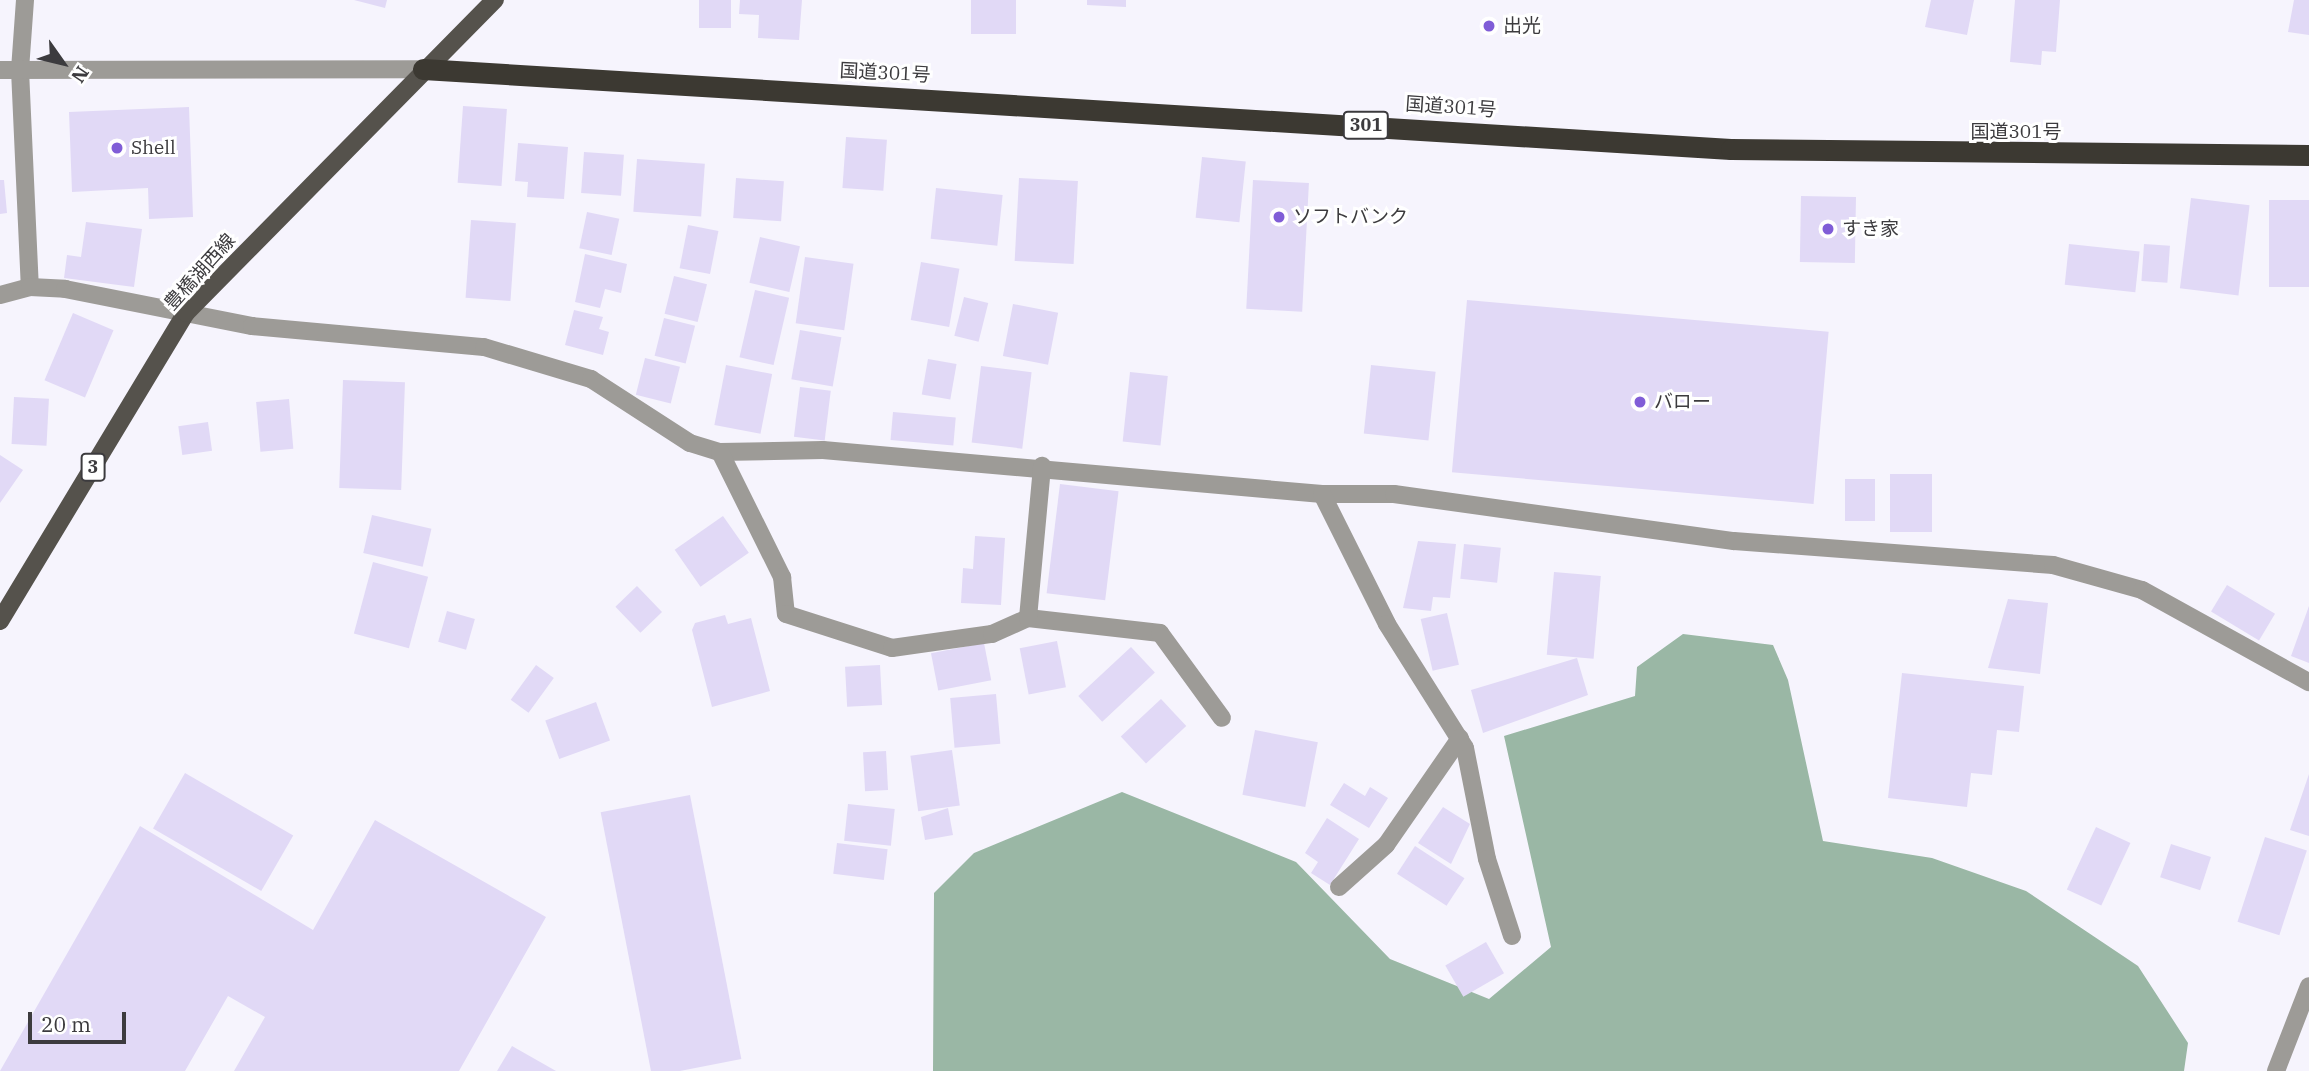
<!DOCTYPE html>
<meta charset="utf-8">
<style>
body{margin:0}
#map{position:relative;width:2309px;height:1071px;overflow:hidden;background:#f6f4fd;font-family:"IBM Plex Serif","Noto Sans JP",serif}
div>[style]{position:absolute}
.forest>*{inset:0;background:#9ab7a5}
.building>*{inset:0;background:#e1d9f6;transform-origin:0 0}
.minor>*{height:18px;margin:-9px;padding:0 9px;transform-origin:9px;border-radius:9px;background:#9d9b97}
.major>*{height:18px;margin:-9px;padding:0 9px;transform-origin:9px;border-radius:9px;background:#55524c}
.highway>*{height:21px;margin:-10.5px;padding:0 10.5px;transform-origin:10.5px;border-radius:10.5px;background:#3c3932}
.dots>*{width:19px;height:19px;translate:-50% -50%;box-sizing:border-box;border:4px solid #fff;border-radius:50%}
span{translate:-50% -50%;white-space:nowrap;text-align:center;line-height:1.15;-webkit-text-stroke:6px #fff;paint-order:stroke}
.shield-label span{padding:2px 5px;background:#fff;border:2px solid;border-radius:5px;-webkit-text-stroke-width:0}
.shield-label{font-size:18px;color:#3c3b3e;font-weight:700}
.poi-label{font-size:19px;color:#3c3b3e}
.left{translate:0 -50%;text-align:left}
.street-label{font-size:19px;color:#3c3b3e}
.north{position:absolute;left:28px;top:28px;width:70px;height:70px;-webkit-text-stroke:5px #fff;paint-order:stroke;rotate:124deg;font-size:19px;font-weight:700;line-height:28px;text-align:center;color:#3c3b3e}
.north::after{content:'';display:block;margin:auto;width:24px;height:32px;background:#3c3b3e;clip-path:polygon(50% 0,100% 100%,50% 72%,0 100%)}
.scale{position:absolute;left:28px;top:1012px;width:98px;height:32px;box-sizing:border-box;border:4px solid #3c3b3e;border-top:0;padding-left:9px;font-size:21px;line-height:24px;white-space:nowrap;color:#3c3b3e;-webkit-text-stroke:5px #fff;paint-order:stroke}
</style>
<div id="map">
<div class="forest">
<i style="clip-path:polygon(1683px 634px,1773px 645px,1788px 680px,1823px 841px,1932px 858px,2026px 891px,2138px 966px,2188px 1043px,2184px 1071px,933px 1071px,934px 893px,974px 853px,1122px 792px,1296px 862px,1390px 959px,1489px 999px,1551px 947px,1504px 736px,1635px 696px,1637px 667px)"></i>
</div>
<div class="building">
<i style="clip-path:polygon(354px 0,387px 0,385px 8px)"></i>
<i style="left:699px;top:0;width:32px;height:28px"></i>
<i style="clip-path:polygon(740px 0,802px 0,799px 40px,758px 38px,759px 15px,739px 14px)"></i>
<i style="left:971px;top:0;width:45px;height:34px"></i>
<i style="clip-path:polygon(1087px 0,1126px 0,1126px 7px,1087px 5px)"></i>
<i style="clip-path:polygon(1931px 0,1974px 0,1967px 35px,1925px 27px)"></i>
<i style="clip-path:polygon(2015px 0,2060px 0,2056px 52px,2042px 51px,2041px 65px,2010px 62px)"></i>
<i style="clip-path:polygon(2294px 0,2309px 0,2309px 35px,2288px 32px)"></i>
<i style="left:463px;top:106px;width:44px;height:77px;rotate:4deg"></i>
<i style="clip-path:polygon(189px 107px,193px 217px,149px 219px,148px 188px,72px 192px,69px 112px)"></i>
<i style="left:846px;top:137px;width:41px;height:51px;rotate:4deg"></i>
<i style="clip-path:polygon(518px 143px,568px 147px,564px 199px,527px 197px,528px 182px,515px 181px)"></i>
<i style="left:584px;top:152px;width:40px;height:41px;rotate:4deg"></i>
<i style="left:1202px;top:157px;width:44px;height:61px;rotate:6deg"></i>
<i style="left:637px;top:159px;width:68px;height:53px;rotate:4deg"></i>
<i style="left:736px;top:178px;width:48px;height:40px;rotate:4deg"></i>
<i style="left:1019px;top:178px;width:59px;height:83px;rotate:3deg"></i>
<i style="clip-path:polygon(0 180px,4px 180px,7px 213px,0 214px)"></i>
<i style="left:1253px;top:180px;width:56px;height:129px;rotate:3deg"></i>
<i style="left:936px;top:188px;width:67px;height:51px;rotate:6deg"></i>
<i style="left:1801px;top:196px;width:55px;height:66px;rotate:1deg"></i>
<i style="left:2191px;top:198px;width:59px;height:91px;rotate:7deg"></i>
<i style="left:2269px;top:200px;width:40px;height:87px"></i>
<i style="left:587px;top:212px;width:33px;height:37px;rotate:12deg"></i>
<i style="left:471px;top:220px;width:45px;height:78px;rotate:4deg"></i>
<i style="clip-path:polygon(86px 222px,142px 229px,134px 287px,64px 278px,67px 255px,81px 257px)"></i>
<i style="left:688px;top:225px;width:31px;height:44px;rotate:11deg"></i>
<i style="left:760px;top:237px;width:41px;height:47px;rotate:13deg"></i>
<i style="left:2069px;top:244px;width:71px;height:41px;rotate:6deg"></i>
<i style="left:2144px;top:244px;width:26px;height:37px;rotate:4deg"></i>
<i style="clip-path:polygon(585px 254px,627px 264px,621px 293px,605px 289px,600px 308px,575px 302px)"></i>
<i style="left:805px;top:257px;width:49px;height:67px;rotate:8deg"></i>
<i style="left:921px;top:262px;width:39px;height:59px;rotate:10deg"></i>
<i style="left:674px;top:276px;width:34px;height:39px;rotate:14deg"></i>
<i style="left:755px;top:290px;width:35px;height:69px;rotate:13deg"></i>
<i style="left:964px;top:297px;width:25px;height:40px;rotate:14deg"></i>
<i style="left:1467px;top:300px;width:363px;height:173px;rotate:5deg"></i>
<i style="left:1013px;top:304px;width:46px;height:53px;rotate:11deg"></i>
<i style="clip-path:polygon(574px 310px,603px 317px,599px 329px,609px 332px,603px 355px,565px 345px)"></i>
<i style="left:73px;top:313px;width:44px;height:73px;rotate:23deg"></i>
<i style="left:664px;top:318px;width:32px;height:39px;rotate:14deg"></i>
<i style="left:800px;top:330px;width:42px;height:50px;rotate:10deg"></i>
<i style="left:645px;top:358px;width:36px;height:38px;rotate:14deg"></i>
<i style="left:928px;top:359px;width:29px;height:36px;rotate:10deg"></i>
<i style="left:726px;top:365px;width:47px;height:61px;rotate:11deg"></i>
<i style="left:1371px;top:365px;width:65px;height:69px;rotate:6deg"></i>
<i style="left:981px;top:366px;width:51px;height:77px;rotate:7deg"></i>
<i style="left:1130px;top:372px;width:38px;height:70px;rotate:6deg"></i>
<i style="left:343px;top:380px;width:62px;height:108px;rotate:2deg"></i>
<i style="left:800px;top:387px;width:31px;height:50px;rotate:7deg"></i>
<i style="left:14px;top:397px;width:35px;height:47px;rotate:3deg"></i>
<i style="left:289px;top:399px;width:50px;height:33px;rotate:85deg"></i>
<i style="left:893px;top:412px;width:63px;height:28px;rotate:5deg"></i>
<i style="left:208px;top:422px;width:29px;height:30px;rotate:82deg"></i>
<i style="clip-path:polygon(0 455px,23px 470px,0 503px)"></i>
<i style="left:1890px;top:474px;width:42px;height:58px"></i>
<i style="left:1845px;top:479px;width:30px;height:42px"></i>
<i style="left:1060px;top:484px;width:59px;height:110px;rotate:7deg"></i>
<i style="left:372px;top:515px;width:61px;height:39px;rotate:13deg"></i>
<i style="left:723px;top:516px;width:45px;height:59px;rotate:55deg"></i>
<i style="clip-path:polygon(975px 536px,1005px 538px,1001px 605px,961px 603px,963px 568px,973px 569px)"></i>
<i style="clip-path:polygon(1418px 541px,1456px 544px,1450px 598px,1433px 597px,1431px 611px,1403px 608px)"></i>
<i style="left:1464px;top:544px;width:37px;height:35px;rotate:6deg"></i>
<i style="left:373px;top:562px;width:57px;height:74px;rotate:15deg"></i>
<i style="left:1554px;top:572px;width:47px;height:83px;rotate:5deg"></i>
<i style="left:2227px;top:585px;width:56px;height:31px;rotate:31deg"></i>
<i style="left:637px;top:586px;width:36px;height:30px;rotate:46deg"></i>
<i style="clip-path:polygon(2008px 599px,2048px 603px,2040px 674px,1988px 668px)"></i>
<i style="clip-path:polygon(2309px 606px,2309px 663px,2291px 656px)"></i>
<i style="left:447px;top:611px;width:29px;height:32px;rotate:16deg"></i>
<i style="left:1447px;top:613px;width:53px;height:27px;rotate:77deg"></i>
<i style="clip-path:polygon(725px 615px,728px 624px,751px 618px,770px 691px,712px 707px,692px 630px,695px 623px)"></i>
<i style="left:1057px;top:641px;width:47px;height:38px;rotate:79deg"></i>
<i style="left:984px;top:643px;width:38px;height:54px;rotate:79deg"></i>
<i style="left:1131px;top:647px;width:35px;height:72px;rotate:47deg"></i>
<i style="clip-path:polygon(1577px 658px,1588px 695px,1483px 733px,1471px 690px)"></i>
<i style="left:536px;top:665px;width:22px;height:43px;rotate:36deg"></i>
<i style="left:880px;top:665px;width:40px;height:35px;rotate:87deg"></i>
<i style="clip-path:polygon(1902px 673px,2024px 686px,2019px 732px,1997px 730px,1992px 775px,1971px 773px,1967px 807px,1888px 798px)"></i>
<i style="left:996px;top:694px;width:50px;height:46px;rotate:85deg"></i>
<i style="left:1161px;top:699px;width:37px;height:55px;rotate:47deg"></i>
<i style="left:596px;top:702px;width:41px;height:54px;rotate:70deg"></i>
<i style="left:1255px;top:730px;width:64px;height:66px;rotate:11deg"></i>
<i style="left:952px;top:750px;width:56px;height:42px;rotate:82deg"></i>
<i style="left:886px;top:751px;width:39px;height:23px;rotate:87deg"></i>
<i style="left:185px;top:773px;width:125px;height:64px;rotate:30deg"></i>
<i style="clip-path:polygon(2309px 774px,2309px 836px,2290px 830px)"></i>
<i style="clip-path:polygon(1344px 783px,1365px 796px,1370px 787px,1388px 798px,1369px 828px,1330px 805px)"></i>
<i style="left:690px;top:795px;width:269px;height:91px;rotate:79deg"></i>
<i style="left:848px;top:804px;width:47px;height:37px;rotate:6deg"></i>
<i style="clip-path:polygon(1443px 807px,1470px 824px,1451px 864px,1418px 843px)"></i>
<i style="clip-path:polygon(948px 808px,953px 835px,925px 840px,921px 817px)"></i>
<i style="clip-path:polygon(1327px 818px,1359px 839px,1330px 885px,1311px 873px,1318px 862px,1305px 853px)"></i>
<i style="clip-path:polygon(375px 820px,546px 917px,459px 1071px,234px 1071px,265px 1017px,228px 996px,185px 1071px,0 1071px,140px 826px,313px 930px)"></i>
<i style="left:2096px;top:827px;width:38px;height:69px;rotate:25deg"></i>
<i style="left:2265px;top:837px;width:44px;height:89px;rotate:18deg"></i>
<i style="left:837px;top:843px;width:51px;height:31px;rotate:7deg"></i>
<i style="left:2171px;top:844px;width:42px;height:35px;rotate:18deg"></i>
<i style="left:1415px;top:846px;width:59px;height:33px;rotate:33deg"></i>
<i style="left:1486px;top:942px;width:36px;height:47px;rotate:60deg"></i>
<i style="clip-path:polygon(512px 1046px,556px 1071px,497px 1071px)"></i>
</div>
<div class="minor">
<i style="left:25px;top:0;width:70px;rotate:94.1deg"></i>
<i style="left:20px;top:70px;width:217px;rotate:87.4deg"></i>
<i style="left:0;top:70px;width:423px;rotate:-0.1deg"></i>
<i style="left:0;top:295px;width:31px;rotate:-15deg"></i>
<i style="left:30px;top:287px;width:35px;rotate:3deg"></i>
<i style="left:65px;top:289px;width:191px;rotate:11.2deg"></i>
<i style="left:252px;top:326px;width:233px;rotate:5.2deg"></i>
<i style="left:484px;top:347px;width:112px;rotate:16.7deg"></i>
<i style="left:591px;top:379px;width:118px;rotate:32.9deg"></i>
<i style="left:690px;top:443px;width:31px;rotate:17deg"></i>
<i style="left:720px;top:452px;width:103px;rotate:-1.1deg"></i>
<i style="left:823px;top:450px;width:501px;rotate:5.04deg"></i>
<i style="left:1322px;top:494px;width:72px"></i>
<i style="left:1394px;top:494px;width:343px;rotate:7.9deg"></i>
<i style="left:1734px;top:541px;width:320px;rotate:4.3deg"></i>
<i style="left:2053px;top:565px;width:92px;rotate:15.7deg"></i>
<i style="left:2142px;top:590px;width:191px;rotate:28.9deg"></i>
<i style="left:720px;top:452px;width:140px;rotate:63.6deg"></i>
<i style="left:782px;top:577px;width:37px;rotate:84deg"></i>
<i style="left:786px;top:614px;width:111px;rotate:17.8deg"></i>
<i style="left:892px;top:648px;width:101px;rotate:-8deg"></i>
<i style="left:992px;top:634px;width:39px;rotate:-24deg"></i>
<i style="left:1028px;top:618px;width:133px;rotate:6.5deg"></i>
<i style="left:1160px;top:633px;width:105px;rotate:53.9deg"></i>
<i style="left:1322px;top:494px;width:145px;rotate:63.4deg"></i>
<i style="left:1387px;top:624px;width:146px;rotate:57.8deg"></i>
<i style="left:1465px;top:748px;width:113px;rotate:78.8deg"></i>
<i style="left:1487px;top:859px;width:81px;rotate:72deg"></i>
<i style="left:1028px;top:618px;width:153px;rotate:-84.7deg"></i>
<i style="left:1339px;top:887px;width:63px;rotate:-41.8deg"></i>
<i style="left:1386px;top:845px;width:130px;rotate:-55.3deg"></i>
<i style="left:2276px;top:1071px;width:91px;rotate:-68.8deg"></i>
</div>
<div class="major">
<i style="left:0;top:621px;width:360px;rotate:-58.9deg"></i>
<i style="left:186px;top:313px;width:440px;rotate:-45.4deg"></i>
</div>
<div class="highway">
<i style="left:423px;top:69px;width:1310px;rotate:3.5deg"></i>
<i style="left:1731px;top:149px;width:578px;rotate:0.59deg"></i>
</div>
<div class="dots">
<i style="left:1489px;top:26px;background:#805dd7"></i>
<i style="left:117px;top:148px;background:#805dd7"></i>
<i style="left:1279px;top:217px;background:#805dd7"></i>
<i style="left:1828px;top:229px;background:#805dd7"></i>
<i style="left:1640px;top:402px;background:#805dd7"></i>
</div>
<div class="shield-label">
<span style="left:1366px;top:125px">301</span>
<span style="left:93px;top:467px">3</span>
</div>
<div class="poi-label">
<span class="left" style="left:1503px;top:26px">出光</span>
<span class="left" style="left:131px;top:148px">Shell</span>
<span class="left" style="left:1293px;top:217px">ソフトバンク</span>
<span class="left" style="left:1842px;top:229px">すき家</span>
<span class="left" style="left:1654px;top:402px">バロー</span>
</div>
<div class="street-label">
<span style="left:885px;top:73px;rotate:3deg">国道301号</span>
<span style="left:1451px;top:107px;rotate:4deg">国道301号</span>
<span style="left:2016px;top:132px">国道301号</span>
<span style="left:200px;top:272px;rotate:-48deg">豊橋湖西線</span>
</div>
<div class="north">N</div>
<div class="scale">20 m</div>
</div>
